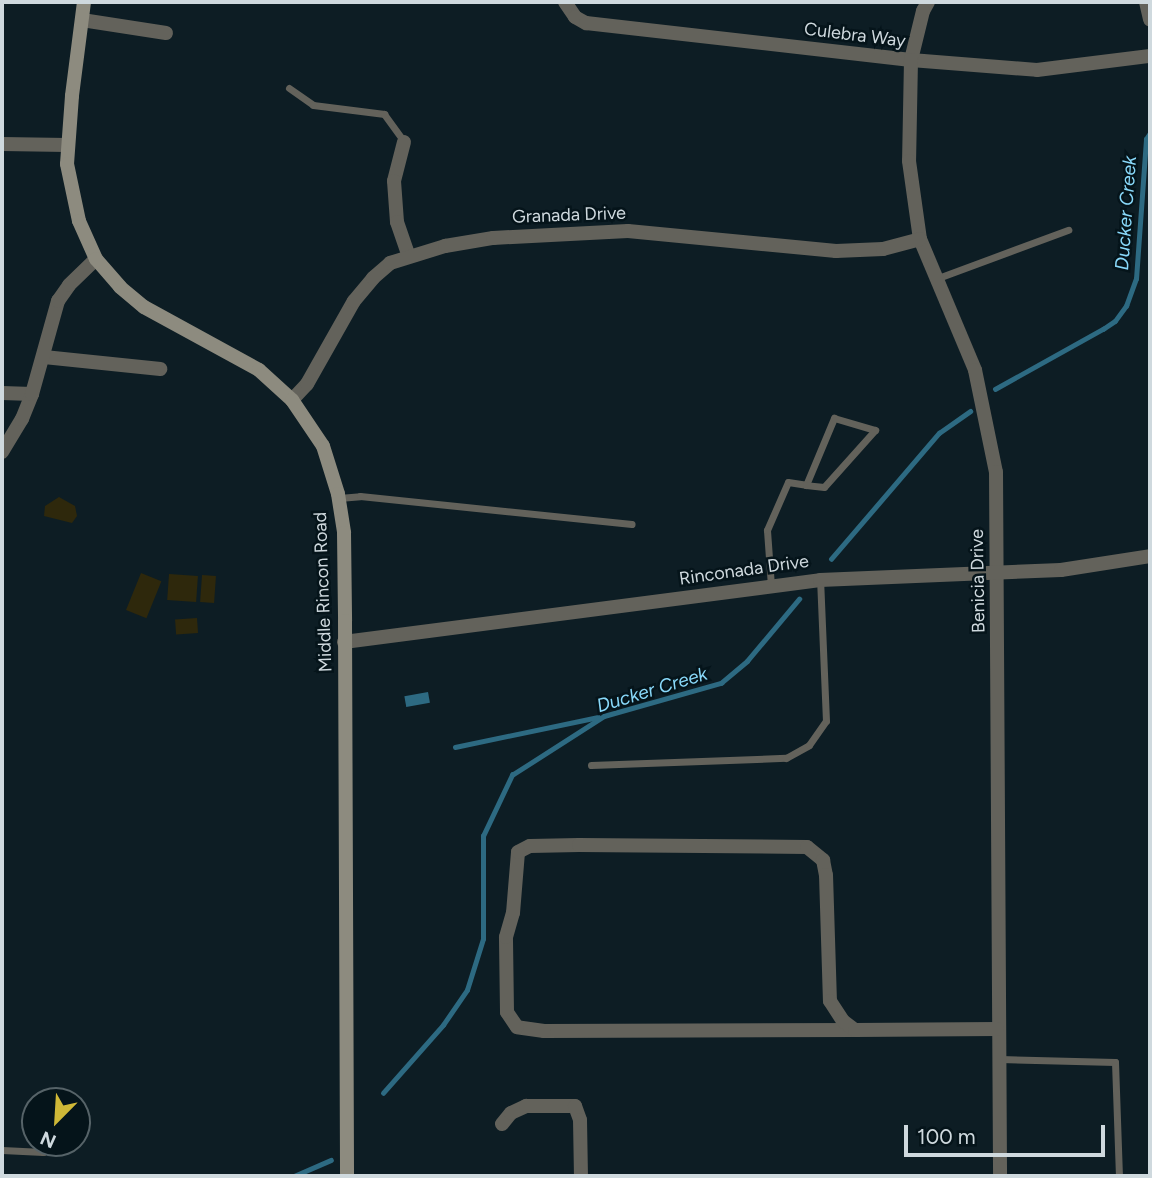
<!DOCTYPE html>
<style>
body{margin:0}
#map{position:relative;width:1152px;height:1178px;overflow:hidden;background:#0d1d24;font-family:Figtree,sans-serif}
div>[style]{position:absolute}
.green>*{inset:0;background:#2e280c;transform-origin:0 0}
.water>*{inset:0;background:#2d6a82;transform-origin:0 0}
.stream>*{height:4.5px;margin:-2.25px;padding:0 2.25px;transform-origin:2.25px;border-radius:2.25px;background:#2d6a82}
.lane>*{height:7px;margin:-3.5px;padding:0 3.5px;transform-origin:3.5px;border-radius:3.5px;background:#63625b}
.street>*{height:14px;margin:-7px;padding:0 7px;transform-origin:7px;border-radius:7px;background:#63625b}
.secondary>*{height:14px;margin:-7px;padding:0 7px;transform-origin:7px;border-radius:7px;background:#8d8b7f}
span{translate:-50% -50%;white-space:nowrap;text-align:center;line-height:1.15;-webkit-text-stroke:5px #05141a;paint-order:stroke}
.street-label{font-size:18px;color:#cfd9de}
.water-label{font-size:19px;color:#89d9fa;font-style:italic}
.frame{position:absolute;inset:0;border:4px solid #cfd9de;pointer-events:none}
.north{position:absolute;left:21px;top:1087px;width:70px;height:70px;box-sizing:border-box;background:#05141a;border:2px solid #566368;border-radius:50%;rotate:204deg;font-size:19px;font-weight:700;line-height:28px;text-align:center;color:#cfd9de}
.north::after{content:'';display:block;margin:auto;width:24px;height:32px;background:#cfb837;clip-path:polygon(50% 0,100% 100%,50% 72%,0 100%)}
.scale{position:absolute;left:904px;top:1125px;width:201px;height:32px;box-sizing:border-box;border:4px solid #cfd9de;border-top:0;padding-left:9px;font-size:21px;line-height:24px;white-space:nowrap;color:#cfd9de;-webkit-text-stroke:5px #05141a;paint-order:stroke}
</style>
<div id="map">
<div class="green">
<i style="clip-path:polygon(59px 497px,75px 506px,77px 516px,72px 523px,44px 516px,45px 506px)"></i>
<i style="left:141px;top:573px;width:22px;height:40px;rotate:22deg"></i>
<i style="left:169px;top:574px;width:29px;height:26px;rotate:4deg"></i>
<i style="left:202px;top:575px;width:14px;height:27px;rotate:4deg"></i>
<i style="left:197px;top:618px;width:15px;height:22px;rotate:86deg"></i>
</div>
<div class="water">
<i style="left:428px;top:692px;width:11px;height:24px;rotate:80deg"></i>
</div>
<div class="stream">
<i style="left:995px;top:389px;width:124px;rotate:-29.1deg"></i>
<i style="left:1103px;top:329px;width:14px;rotate:-34deg"></i>
<i style="left:1115px;top:321px;width:19px;rotate:-54deg"></i>
<i style="left:1126px;top:306px;width:29px;rotate:-70deg"></i>
<i style="left:1136px;top:279px;width:140px;rotate:-85.9deg"></i>
<i style="left:1146px;top:139px;width:7px;rotate:-56deg"></i>
<i style="left:831px;top:559px;width:166px;rotate:-49.4deg"></i>
<i style="left:939px;top:433px;width:38px;rotate:-35deg"></i>
<i style="left:455px;top:747px;width:146px;rotate:-11.8deg"></i>
<i style="left:383px;top:1093px;width:91px;rotate:-48.6deg"></i>
<i style="left:443px;top:1025px;width:42px;rotate:-55.6deg"></i>
<i style="left:467px;top:990px;width:53px;rotate:-72.6deg"></i>
<i style="left:483px;top:939px;width:103px;rotate:-90deg"></i>
<i style="left:483px;top:836px;width:68px;rotate:-64.6deg"></i>
<i style="left:512px;top:775px;width:109px;rotate:-32.7deg"></i>
<i style="left:604px;top:716px;width:122px;rotate:-15.8deg"></i>
<i style="left:721px;top:683px;width:34px;rotate:-40deg"></i>
<i style="left:747px;top:661px;width:81px;rotate:-50deg"></i>
<i style="left:294px;top:1176px;width:40px;rotate:-23.4deg"></i>
</div>
<div class="lane">
<i style="left:289px;top:88px;width:29px;rotate:35deg"></i>
<i style="left:313px;top:105px;width:72px;rotate:7.2deg"></i>
<i style="left:384px;top:114px;width:34px;rotate:54deg"></i>
<i style="left:938px;top:278px;width:139px;rotate:-20.3deg"></i>
<i style="left:339px;top:498px;width:21px;rotate:-5deg"></i>
<i style="left:360px;top:496px;width:273px;rotate:5.9deg"></i>
<i style="left:771px;top:586px;width:56px;rotate:-94.1deg"></i>
<i style="left:767px;top:530px;width:52px;rotate:-66.4deg"></i>
<i style="left:788px;top:482px;width:18px;rotate:9deg"></i>
<i style="left:806px;top:485px;width:73px;rotate:-67.3deg"></i>
<i style="left:834px;top:418px;width:43px;rotate:16.3deg"></i>
<i style="left:875px;top:430px;width:76px;rotate:131.8deg"></i>
<i style="left:824px;top:487px;width:18px;rotate:-174deg"></i>
<i style="left:591px;top:765px;width:195px;rotate:-2.1deg"></i>
<i style="left:786px;top:758px;width:26px;rotate:-29deg"></i>
<i style="left:809px;top:745px;width:29px;rotate:-55deg"></i>
<i style="left:826px;top:721px;width:141px;rotate:-92.4deg"></i>
<i style="left:1000px;top:1059px;width:115px;rotate:1.5deg"></i>
<i style="left:1115px;top:1062px;width:114px;rotate:88deg"></i>
<i style="left:2px;top:1150px;width:41px;rotate:2.8deg"></i>
<i style="left:43px;top:1152px;width:9px;rotate:-90deg"></i>
</div>
<div class="street">
<i style="left:565px;top:2px;width:18px;rotate:56deg"></i>
<i style="left:575px;top:17px;width:13px;rotate:29deg"></i>
<i style="left:586px;top:23px;width:327px;rotate:6.5deg"></i>
<i style="left:911px;top:60px;width:126px;rotate:4.5deg"></i>
<i style="left:1037px;top:70px;width:114px;rotate:-7.1deg"></i>
<i style="left:928px;top:2px;width:10px;rotate:119deg"></i>
<i style="left:923px;top:11px;width:50px;rotate:103.8deg"></i>
<i style="left:911px;top:60px;width:101px;rotate:91.1deg"></i>
<i style="left:909px;top:161px;width:79px;rotate:82deg"></i>
<i style="left:920px;top:239px;width:142px;rotate:67.2deg"></i>
<i style="left:975px;top:370px;width:104px;rotate:78.4deg"></i>
<i style="left:996px;top:472px;width:704px;rotate:89.67deg"></i>
<i style="left:1146px;top:2px;width:18px;rotate:77deg"></i>
<i style="left:82px;top:20px;width:85px;rotate:8.8deg"></i>
<i style="left:404px;top:142px;width:40px;rotate:104.4deg"></i>
<i style="left:394px;top:181px;width:41px;rotate:85.8deg"></i>
<i style="left:397px;top:222px;width:36px;rotate:71deg"></i>
<i style="left:2px;top:144px;width:65px;rotate:0.9deg"></i>
<i style="left:44px;top:357px;width:117px;rotate:5.9deg"></i>
<i style="left:2px;top:393px;width:30px;rotate:2deg"></i>
<i style="left:292px;top:400px;width:22px;rotate:-47deg"></i>
<i style="left:307px;top:384px;width:95px;rotate:-60.5deg"></i>
<i style="left:354px;top:301px;width:30px;rotate:-50deg"></i>
<i style="left:373px;top:278px;width:23px;rotate:-41deg"></i>
<i style="left:390px;top:263px;width:58px;rotate:-17.2deg"></i>
<i style="left:445px;top:246px;width:49px;rotate:-9.5deg"></i>
<i style="left:493px;top:238px;width:135px;rotate:-3deg"></i>
<i style="left:628px;top:231px;width:209px;rotate:5.5deg"></i>
<i style="left:836px;top:251px;width:47px;rotate:-2.4deg"></i>
<i style="left:883px;top:249px;width:38px;rotate:-15deg"></i>
<i style="left:2px;top:452px;width:39px;rotate:-59deg"></i>
<i style="left:22px;top:419px;width:27px;rotate:-68deg"></i>
<i style="left:32px;top:394px;width:97px;rotate:-74.4deg"></i>
<i style="left:58px;top:301px;width:19px;rotate:-55deg"></i>
<i style="left:69px;top:285px;width:37px;rotate:-44deg"></i>
<i style="left:344px;top:642px;width:480px;rotate:-7.4deg"></i>
<i style="left:820px;top:580px;width:241px;rotate:-2.4deg"></i>
<i style="left:1061px;top:570px;width:90px;rotate:-8.9deg"></i>
<i style="left:855px;top:1030px;width:311px;rotate:179.8deg"></i>
<i style="left:544px;top:1031px;width:27px;rotate:-172deg"></i>
<i style="left:517px;top:1027px;width:18px;rotate:-124deg"></i>
<i style="left:507px;top:1012px;width:75px;rotate:-90.8deg"></i>
<i style="left:506px;top:937px;width:25px;rotate:-74deg"></i>
<i style="left:513px;top:913px;width:61px;rotate:-85.3deg"></i>
<i style="left:518px;top:852px;width:13px;rotate:-27deg"></i>
<i style="left:530px;top:846px;width:49px;rotate:-1.2deg"></i>
<i style="left:579px;top:845px;width:228px;rotate:0.5deg"></i>
<i style="left:807px;top:847px;width:21px;rotate:39deg"></i>
<i style="left:823px;top:860px;width:15px;rotate:79deg"></i>
<i style="left:826px;top:875px;width:126px;rotate:88.2deg"></i>
<i style="left:830px;top:1001px;width:24px;rotate:57deg"></i>
<i style="left:843px;top:1021px;width:15px;rotate:37deg"></i>
<i style="left:855px;top:1030px;width:142px;rotate:-0.4deg"></i>
<i style="left:502px;top:1124px;width:14px;rotate:-51deg"></i>
<i style="left:511px;top:1113px;width:17px;rotate:-25deg"></i>
<i style="left:526px;top:1106px;width:49px"></i>
<i style="left:575px;top:1106px;width:15px;rotate:70deg"></i>
<i style="left:580px;top:1120px;width:56px;rotate:89deg"></i>
</div>
<div class="secondary">
<i style="left:84px;top:2px;width:95px;rotate:97.3deg"></i>
<i style="left:72px;top:96px;width:68px;rotate:94.2deg"></i>
<i style="left:67px;top:164px;width:58px;rotate:78.1deg"></i>
<i style="left:79px;top:221px;width:42px;rotate:65.9deg"></i>
<i style="left:96px;top:259px;width:37px;rotate:49deg"></i>
<i style="left:120px;top:287px;width:31px;rotate:40deg"></i>
<i style="left:144px;top:307px;width:131px;rotate:28.7deg"></i>
<i style="left:259px;top:370px;width:45px;rotate:42.3deg"></i>
<i style="left:292px;top:400px;width:55px;rotate:56deg"></i>
<i style="left:323px;top:446px;width:50px;rotate:72.6deg"></i>
<i style="left:338px;top:494px;width:39px;rotate:81deg"></i>
<i style="left:344px;top:533px;width:88px;rotate:89.3deg"></i>
<i style="left:345px;top:621px;width:555px;rotate:89.79deg"></i>
</div>
<div class="street-label">
<span style="left:855px;top:35px;rotate:7deg">Culebra Way</span>
<span style="left:569px;top:215px;rotate:-2deg">Granada Drive</span>
<span style="left:744px;top:570px;rotate:-8deg">Rinconada Drive</span>
<span style="left:978px;top:581px;rotate:-91deg">Benicia Drive</span>
<span style="left:323px;top:592px;rotate:-92deg">Middle Rincon Road</span>
</div>
<div class="water-label">
<span style="left:1126px;top:213px;rotate:-86deg">Ducker Creek</span>
<span style="left:652px;top:690px;rotate:-17deg">Ducker Creek</span>
</div>
<div class="frame"></div>
<div class="north">N</div>
<div class="scale">100 m</div>
</div>
